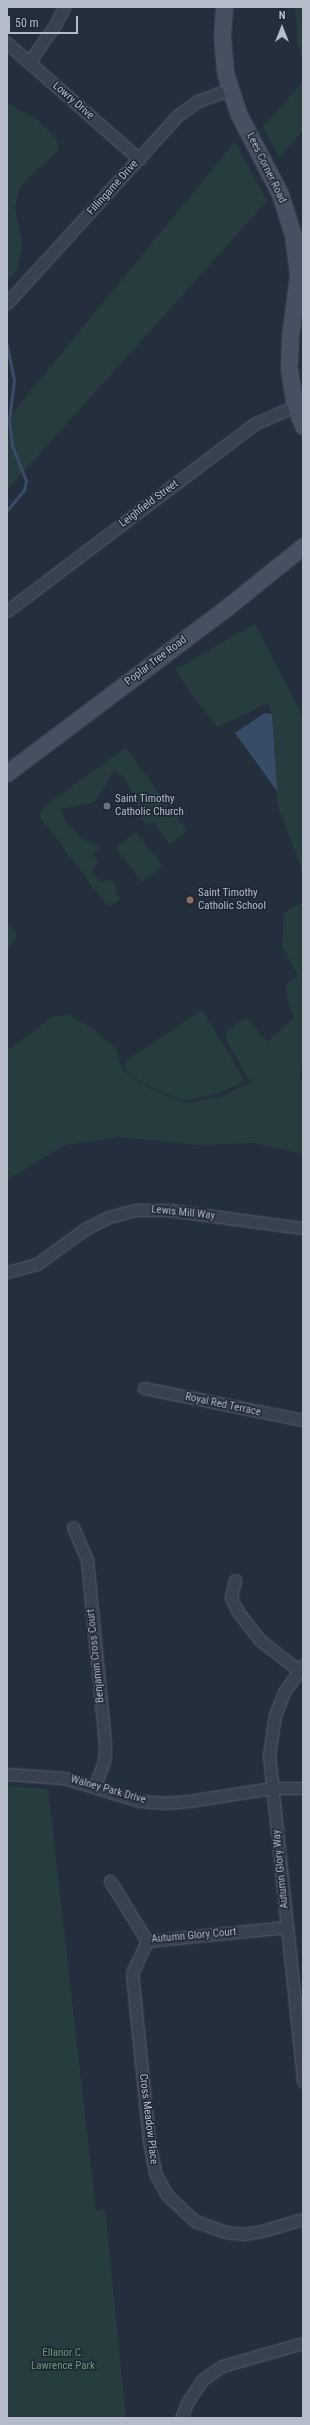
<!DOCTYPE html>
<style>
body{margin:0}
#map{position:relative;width:310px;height:2425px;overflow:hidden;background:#242f3e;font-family:"Roboto Condensed",sans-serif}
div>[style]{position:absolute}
.green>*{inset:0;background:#263c3f;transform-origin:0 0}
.water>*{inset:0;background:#394c67}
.stream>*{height:3px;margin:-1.5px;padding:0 1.5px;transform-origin:1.5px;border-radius:1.5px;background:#394c67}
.roads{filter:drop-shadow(0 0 1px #565f6c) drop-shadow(0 0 1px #565f6c)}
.street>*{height:11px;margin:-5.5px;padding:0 5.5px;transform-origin:5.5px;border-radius:5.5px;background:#38414e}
.secondary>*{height:15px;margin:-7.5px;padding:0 7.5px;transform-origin:7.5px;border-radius:7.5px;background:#465061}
.dots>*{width:11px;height:11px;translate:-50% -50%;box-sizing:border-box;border:2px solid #1d2633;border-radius:50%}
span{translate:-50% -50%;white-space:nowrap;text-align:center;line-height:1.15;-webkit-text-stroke:3px #1d2633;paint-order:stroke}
.street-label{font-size:11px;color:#b4bcc9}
.poi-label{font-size:11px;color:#b4bcc9}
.left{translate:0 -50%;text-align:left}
.park-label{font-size:11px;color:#6b9a76}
.frame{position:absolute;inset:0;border:8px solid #b4bcc9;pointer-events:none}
.north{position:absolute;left:262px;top:8px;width:40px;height:40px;-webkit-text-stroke:3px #1d2633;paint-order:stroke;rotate:0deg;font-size:11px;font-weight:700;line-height:16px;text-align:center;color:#b4bcc9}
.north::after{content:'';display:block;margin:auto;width:14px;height:18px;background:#b4bcc9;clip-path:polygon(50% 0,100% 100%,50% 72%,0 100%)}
.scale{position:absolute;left:8px;top:16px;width:70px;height:18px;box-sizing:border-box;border:2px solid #b4bcc9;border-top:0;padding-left:5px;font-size:12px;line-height:14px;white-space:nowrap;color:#b4bcc9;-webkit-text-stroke:3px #1d2633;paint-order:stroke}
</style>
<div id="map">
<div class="green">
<i style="clip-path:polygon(295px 7px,303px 7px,303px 60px,298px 45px)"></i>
<i style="clip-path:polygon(303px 82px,303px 131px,279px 157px,263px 127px)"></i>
<i style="clip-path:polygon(7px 103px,36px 119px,55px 137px,59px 149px,20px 187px,15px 207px,22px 244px,18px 269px,7px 281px)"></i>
<i style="clip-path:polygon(235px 142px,267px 201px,7px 490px,7px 420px)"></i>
<i style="clip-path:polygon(255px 624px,303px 717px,303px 872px,277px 804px,272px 714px,268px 703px,217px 727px,187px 688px,176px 669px)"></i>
<i style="clip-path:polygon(126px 748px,187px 831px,170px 844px,153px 822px,147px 826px,140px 818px,137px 799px,124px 778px,114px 769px,98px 798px,91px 803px,61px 809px,65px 820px,82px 839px,101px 847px,93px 854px,99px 863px,91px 870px,100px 882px,111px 879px,117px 888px,114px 891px,120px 899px,108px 907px,39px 815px,47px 804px)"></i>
<i style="left:136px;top:832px;width:43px;height:26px;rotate:52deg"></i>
<i style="clip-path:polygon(303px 902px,303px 1053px,300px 1077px,303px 1083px,303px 1154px,255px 1143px,196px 1145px,122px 1137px,65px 1145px,7px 1180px,7px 1045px,10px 1049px,52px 1017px,68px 1015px,92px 1028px,115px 1048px,123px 1071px,149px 1088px,185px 1103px,221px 1097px,251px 1082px,227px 1042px,226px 1031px,246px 1018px,267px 1042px,294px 1018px,287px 999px,286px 984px,298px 976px,282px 945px,284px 913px)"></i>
<i style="clip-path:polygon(7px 923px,17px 935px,7px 951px)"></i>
<i style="clip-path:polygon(202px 1010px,243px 1078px,240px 1084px,213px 1095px,183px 1101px,150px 1087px,125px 1071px,126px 1061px)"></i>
<i style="clip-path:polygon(7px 1786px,48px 1789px,96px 2211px,105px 2209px,126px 2418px,7px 2418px)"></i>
</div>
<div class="water">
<i style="clip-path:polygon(265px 713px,272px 714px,277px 791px,235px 733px)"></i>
</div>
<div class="stream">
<i style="left:7px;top:345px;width:36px;rotate:79deg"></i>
<i style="left:14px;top:380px;width:40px;rotate:97.1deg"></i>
<i style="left:9px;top:420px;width:26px;rotate:83deg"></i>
<i style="left:12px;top:446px;width:37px;rotate:68deg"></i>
<i style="left:26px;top:480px;width:10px;rotate:101deg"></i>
<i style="left:24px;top:490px;width:26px;rotate:130deg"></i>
</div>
<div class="roads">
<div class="street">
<i style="left:7px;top:43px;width:176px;rotate:41.3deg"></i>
<i style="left:29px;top:62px;width:45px;rotate:-54.9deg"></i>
<i style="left:55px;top:25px;width:20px;rotate:-63deg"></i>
<i style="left:7px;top:303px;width:254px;rotate:-47.7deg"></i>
<i style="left:178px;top:115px;width:24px;rotate:-35deg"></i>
<i style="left:198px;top:101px;width:35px;rotate:-20deg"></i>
<i style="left:7px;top:611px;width:310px;rotate:-37.1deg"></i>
<i style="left:254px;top:424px;width:45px;rotate:-23.7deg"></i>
<i style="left:7px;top:1272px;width:31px;rotate:-15deg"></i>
<i style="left:37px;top:1264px;width:59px;rotate:-36.1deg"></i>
<i style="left:85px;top:1229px;width:27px;rotate:-27deg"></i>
<i style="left:109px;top:1217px;width:28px;rotate:-15deg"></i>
<i style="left:136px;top:1210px;width:33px"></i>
<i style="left:169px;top:1210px;width:135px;rotate:7.7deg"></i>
<i style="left:144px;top:1388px;width:162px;rotate:11.4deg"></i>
<i style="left:73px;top:1527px;width:36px;rotate:67deg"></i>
<i style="left:87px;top:1560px;width:185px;rotate:84.4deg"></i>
<i style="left:105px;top:1744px;width:17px;rotate:93deg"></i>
<i style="left:104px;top:1761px;width:27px;rotate:110deg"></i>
<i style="left:235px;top:1580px;width:18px;rotate:103deg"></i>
<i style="left:231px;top:1598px;width:16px;rotate:63deg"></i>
<i style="left:238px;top:1612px;width:36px;rotate:52deg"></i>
<i style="left:260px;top:1640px;width:48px;rotate:38.3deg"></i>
<i style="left:303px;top:1665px;width:33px;rotate:125deg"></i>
<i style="left:284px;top:1692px;width:25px;rotate:111deg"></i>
<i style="left:275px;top:1715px;width:40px;rotate:98.5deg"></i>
<i style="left:269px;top:1755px;width:328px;rotate:84deg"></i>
<i style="left:7px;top:1774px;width:57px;rotate:4deg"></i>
<i style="left:64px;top:1778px;width:78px;rotate:17deg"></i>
<i style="left:139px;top:1801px;width:26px;rotate:4deg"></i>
<i style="left:165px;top:1803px;width:24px;rotate:-5deg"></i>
<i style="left:189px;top:1801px;width:84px;rotate:-8.9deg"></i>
<i style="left:272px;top:1788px;width:31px"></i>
<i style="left:110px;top:1881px;width:70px;rotate:58.3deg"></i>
<i style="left:147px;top:1941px;width:141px;rotate:-5.7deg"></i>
<i style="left:147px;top:1941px;width:35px;rotate:115deg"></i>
<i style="left:132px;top:1973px;width:169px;rotate:84.2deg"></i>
<i style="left:149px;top:2141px;width:33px;rotate:79deg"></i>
<i style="left:155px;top:2173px;width:25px;rotate:61deg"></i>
<i style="left:167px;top:2195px;width:38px;rotate:43deg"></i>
<i style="left:195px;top:2221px;width:32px;rotate:20deg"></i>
<i style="left:225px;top:2232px;width:19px;rotate:6deg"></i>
<i style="left:244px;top:2234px;width:18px;rotate:-9deg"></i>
<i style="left:262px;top:2231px;width:43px;rotate:-16.3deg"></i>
<i style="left:181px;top:2418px;width:18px;rotate:-68deg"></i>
<i style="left:188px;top:2401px;width:25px;rotate:-56deg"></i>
<i style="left:202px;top:2380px;width:24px;rotate:-35deg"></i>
<i style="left:222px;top:2366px;width:84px;rotate:-15.9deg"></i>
</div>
<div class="secondary">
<i style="left:224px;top:7px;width:29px;rotate:94deg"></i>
<i style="left:222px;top:36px;width:36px;rotate:85deg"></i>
<i style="left:225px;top:72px;width:43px;rotate:72.4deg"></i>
<i style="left:238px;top:113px;width:91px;rotate:62.6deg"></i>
<i style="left:280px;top:194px;width:43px;rotate:72.4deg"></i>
<i style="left:293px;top:235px;width:40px;rotate:82.9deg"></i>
<i style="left:298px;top:275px;width:63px;rotate:97.4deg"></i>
<i style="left:290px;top:337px;width:32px;rotate:92deg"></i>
<i style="left:289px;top:369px;width:37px;rotate:81deg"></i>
<i style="left:295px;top:406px;width:22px;rotate:68deg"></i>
<i style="left:7px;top:773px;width:273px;rotate:-37deg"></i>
<i style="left:225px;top:609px;width:100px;rotate:-38.9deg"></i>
</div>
</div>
<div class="dots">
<i style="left:107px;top:806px;background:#6b7280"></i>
<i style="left:190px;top:900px;background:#8d6e63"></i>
</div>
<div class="street-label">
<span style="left:73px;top:101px;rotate:41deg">Lowry Drive</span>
<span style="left:266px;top:168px;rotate:64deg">Lees Corner Road</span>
<span style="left:113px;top:188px;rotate:-48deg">Fillingame Drive</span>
<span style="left:149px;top:504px;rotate:-37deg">Leighfield Street</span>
<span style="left:156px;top:661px;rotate:-37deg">Poplar Tree Road</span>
<span style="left:183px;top:1213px;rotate:6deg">Lewis Mill Way</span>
<span style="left:223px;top:1405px;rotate:12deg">Royal Red Terrace</span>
<span style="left:96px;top:1656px;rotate:-96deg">Benjamin Cross Court</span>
<span style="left:108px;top:1790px;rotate:16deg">Walney Park Drive</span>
<span style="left:281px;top:1869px;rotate:-96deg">Autumn Glory Way</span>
<span style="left:194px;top:1936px;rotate:-5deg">Autumn Glory Court</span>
<span style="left:148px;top:2119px;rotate:83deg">Cross Meadow Place</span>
</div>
<div class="poi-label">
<span class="left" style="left:115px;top:806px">Saint Timothy<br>Catholic Church</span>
<span class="left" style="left:198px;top:900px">Saint Timothy<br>Catholic School</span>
</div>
<div class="park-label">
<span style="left:63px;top:2360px">Ellanor C.<br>Lawrence Park</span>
</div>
<div class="frame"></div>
<div class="north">N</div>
<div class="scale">50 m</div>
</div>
